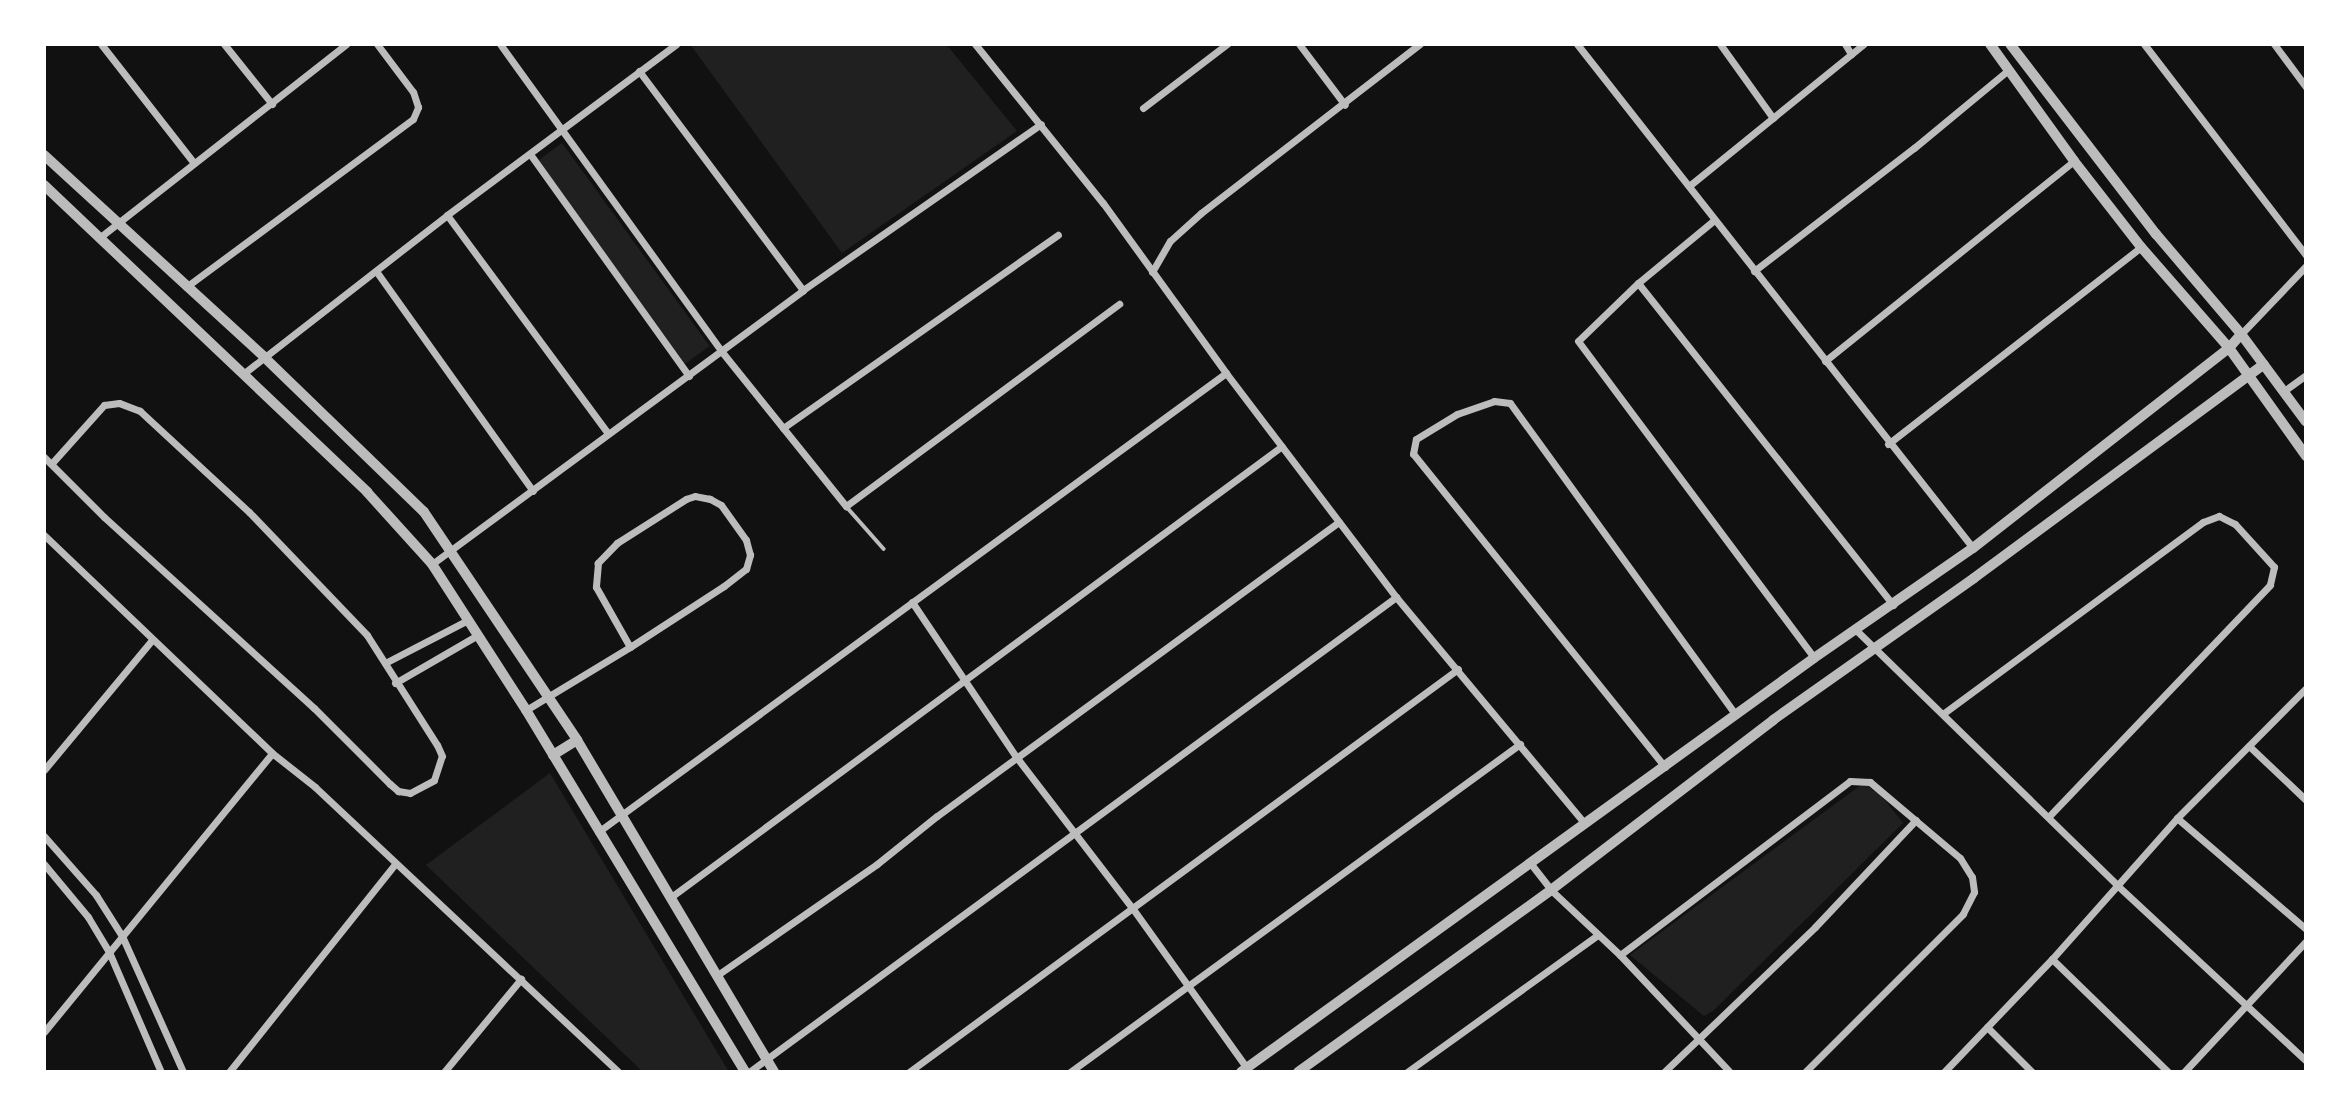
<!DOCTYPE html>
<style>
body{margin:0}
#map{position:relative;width:2350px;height:1116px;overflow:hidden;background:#111;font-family:Spectral,serif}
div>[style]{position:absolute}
.green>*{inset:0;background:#202020;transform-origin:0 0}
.service>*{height:3.5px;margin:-1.75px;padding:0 1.75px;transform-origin:1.75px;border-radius:1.75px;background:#bcbcbc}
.minor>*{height:7px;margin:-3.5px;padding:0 3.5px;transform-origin:3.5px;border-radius:3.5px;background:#bcbcbc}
.tertiary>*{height:10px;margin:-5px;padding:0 5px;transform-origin:5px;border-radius:5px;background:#bcbcbc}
span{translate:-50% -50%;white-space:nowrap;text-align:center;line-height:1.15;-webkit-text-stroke:5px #fff;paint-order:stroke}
.frame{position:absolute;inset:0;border:46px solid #fff;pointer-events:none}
</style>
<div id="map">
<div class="green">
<i style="clip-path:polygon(690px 44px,946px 44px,1017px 131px,842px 253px)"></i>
<i style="left:562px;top:143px;width:251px;height:30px;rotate:54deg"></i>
<i style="clip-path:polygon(550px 773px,729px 1072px,643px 1072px,426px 865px)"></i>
<i style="clip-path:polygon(1865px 782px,1873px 791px,1876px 789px,1903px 823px,1713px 1011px,1704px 1016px,1630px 955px)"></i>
</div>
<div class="service">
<i style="left:846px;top:506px;width:57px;rotate:48.5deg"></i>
</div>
<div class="minor">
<i style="left:101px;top:44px;width:151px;rotate:52deg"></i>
<i style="left:224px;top:44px;width:77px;rotate:51.3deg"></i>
<i style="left:500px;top:44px;width:380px;rotate:54.2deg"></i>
<i style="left:722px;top:352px;width:198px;rotate:51.2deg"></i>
<i style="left:846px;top:506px;width:340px;rotate:-36.5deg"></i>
<i style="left:975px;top:44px;width:204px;rotate:51.2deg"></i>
<i style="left:1103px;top:203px;width:210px;rotate:54.1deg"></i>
<i style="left:1226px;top:373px;width:281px;rotate:52.8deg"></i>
<i style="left:1396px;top:597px;width:294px;rotate:50.2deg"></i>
<i style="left:1299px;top:44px;width:76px;rotate:53deg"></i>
<i style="left:1577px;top:44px;width:641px;rotate:51.84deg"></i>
<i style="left:1720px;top:44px;width:91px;rotate:54.4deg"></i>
<i style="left:1845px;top:44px;width:12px;rotate:59deg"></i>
<i style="left:2144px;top:44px;width:266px;rotate:52.5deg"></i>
<i style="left:2274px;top:44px;width:54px;rotate:53.3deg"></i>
<i style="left:639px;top:71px;width:274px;rotate:53.2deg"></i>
<i style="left:1143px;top:108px;width:106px;rotate:-37.3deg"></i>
<i style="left:530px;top:154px;width:273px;rotate:54.4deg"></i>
<i style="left:1689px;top:186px;width:225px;rotate:-39.1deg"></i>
<i style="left:447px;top:215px;width:270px;rotate:53.6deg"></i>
<i style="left:1713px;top:221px;width:97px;rotate:140.4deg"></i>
<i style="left:1638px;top:283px;width:83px;rotate:136deg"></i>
<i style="left:1578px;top:341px;width:395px;rotate:53.3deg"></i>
<i style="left:99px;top:238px;width:314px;rotate:-38.1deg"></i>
<i style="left:376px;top:271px;width:270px;rotate:54.5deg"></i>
<i style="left:1754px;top:271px;width:202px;rotate:-37.6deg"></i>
<i style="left:1914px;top:148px;width:121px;rotate:-39.6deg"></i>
<i style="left:1152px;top:272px;width:36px;rotate:-60deg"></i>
<i style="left:1170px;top:241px;width:42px;rotate:-42.1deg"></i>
<i style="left:1201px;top:213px;width:277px;rotate:-37.7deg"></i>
<i style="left:1638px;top:283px;width:411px;rotate:51.6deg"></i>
<i style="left:186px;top:287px;width:282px;rotate:-36.5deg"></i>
<i style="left:413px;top:119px;width:13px;rotate:-67deg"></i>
<i style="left:418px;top:107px;width:16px;rotate:-108deg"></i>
<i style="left:413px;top:92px;width:60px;rotate:-126.9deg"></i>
<i style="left:2241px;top:334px;width:94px;rotate:-46.3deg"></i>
<i style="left:1825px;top:361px;width:319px;rotate:-38.8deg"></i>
<i style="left:243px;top:374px;width:259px;rotate:-37.9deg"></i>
<i style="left:447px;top:215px;width:286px;rotate:-36.7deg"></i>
<i style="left:2284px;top:391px;width:27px;rotate:-36deg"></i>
<i style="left:783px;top:428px;width:336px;rotate:-35.1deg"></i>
<i style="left:1888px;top:444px;width:321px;rotate:-37.9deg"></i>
<i style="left:44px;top:457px;width:85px;rotate:45deg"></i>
<i style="left:104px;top:517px;width:284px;rotate:42.3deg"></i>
<i style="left:314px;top:708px;width:107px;rotate:45deg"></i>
<i style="left:390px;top:784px;width:11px;rotate:41deg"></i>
<i style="left:398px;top:791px;width:12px;rotate:9deg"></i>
<i style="left:410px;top:793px;width:27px;rotate:-28deg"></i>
<i style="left:434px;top:780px;width:25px;rotate:-72deg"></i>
<i style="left:442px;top:756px;width:12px;rotate:-114deg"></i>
<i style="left:437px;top:745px;width:130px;rotate:-122.5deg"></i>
<i style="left:367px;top:635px;width:170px;rotate:-133.8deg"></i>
<i style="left:249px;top:512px;width:149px;rotate:-137.2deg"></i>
<i style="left:140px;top:411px;width:22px;rotate:-159deg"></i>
<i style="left:119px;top:403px;width:15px;rotate:172deg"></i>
<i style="left:104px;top:405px;width:79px;rotate:131.9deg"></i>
<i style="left:44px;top:535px;width:315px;rotate:43.7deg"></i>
<i style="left:272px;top:753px;width:55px;rotate:38.3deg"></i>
<i style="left:315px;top:787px;width:416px;rotate:43.2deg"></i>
<i style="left:432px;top:564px;width:461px;rotate:-36.4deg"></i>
<i style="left:803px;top:290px;width:290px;rotate:-34.9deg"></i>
<i style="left:912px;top:602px;width:188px;rotate:56.1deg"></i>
<i style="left:1017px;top:758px;width:190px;rotate:52.5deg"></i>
<i style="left:1133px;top:909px;width:196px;rotate:54.4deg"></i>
<i style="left:1857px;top:631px;width:365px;rotate:44.3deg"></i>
<i style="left:2118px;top:886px;width:257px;rotate:42.9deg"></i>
<i style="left:385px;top:663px;width:91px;rotate:-27.4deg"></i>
<i style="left:395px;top:683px;width:94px;rotate:-30.1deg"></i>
<i style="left:526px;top:710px;width:122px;rotate:-31.2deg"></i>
<i style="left:630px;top:647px;width:112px;rotate:-33deg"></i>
<i style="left:724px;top:586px;width:28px;rotate:-38deg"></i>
<i style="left:746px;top:569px;width:15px;rotate:-74deg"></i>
<i style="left:750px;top:555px;width:16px;rotate:-105deg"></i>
<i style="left:746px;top:540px;width:43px;rotate:-125.5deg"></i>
<i style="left:721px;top:505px;width:13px;rotate:-151deg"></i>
<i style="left:710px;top:499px;width:15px;rotate:-169deg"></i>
<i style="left:695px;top:496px;width:9px;rotate:162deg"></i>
<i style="left:686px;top:499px;width:82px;rotate:147.5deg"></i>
<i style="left:617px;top:543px;width:28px;rotate:134deg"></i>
<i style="left:598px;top:563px;width:24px;rotate:95deg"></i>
<i style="left:596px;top:587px;width:69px;rotate:60.5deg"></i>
<i style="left:1944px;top:713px;width:322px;rotate:-36.4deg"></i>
<i style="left:2203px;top:522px;width:17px;rotate:-21deg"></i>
<i style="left:2219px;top:516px;width:18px;rotate:27deg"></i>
<i style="left:2235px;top:524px;width:58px;rotate:47.8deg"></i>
<i style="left:2274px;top:567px;width:18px;rotate:103deg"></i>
<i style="left:2270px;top:585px;width:320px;rotate:133.7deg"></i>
<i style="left:2249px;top:746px;width:79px;rotate:43.5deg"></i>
<i style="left:1665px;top:767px;width:402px;rotate:-128.8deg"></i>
<i style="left:1413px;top:454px;width:15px;rotate:-79deg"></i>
<i style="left:1416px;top:439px;width:48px;rotate:-31.4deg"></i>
<i style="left:1457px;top:414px;width:39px;rotate:-19deg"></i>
<i style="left:1494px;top:401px;width:16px;rotate:7deg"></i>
<i style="left:1510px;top:403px;width:385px;rotate:54.1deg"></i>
<i style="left:44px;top:770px;width:169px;rotate:-50.3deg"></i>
<i style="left:2177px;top:818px;width:170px;rotate:40.7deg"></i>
<i style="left:598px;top:832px;width:778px;rotate:-36.16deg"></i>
<i style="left:44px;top:836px;width:79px;rotate:48.6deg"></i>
<i style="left:96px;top:895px;width:49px;rotate:57.6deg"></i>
<i style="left:122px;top:936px;width:149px;rotate:65.8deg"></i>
<i style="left:44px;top:864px;width:69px;rotate:50.3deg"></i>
<i style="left:88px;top:917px;width:41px;rotate:59deg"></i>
<i style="left:109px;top:952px;width:131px;rotate:66.6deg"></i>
<i style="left:1531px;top:864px;width:33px;rotate:52deg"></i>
<i style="left:1551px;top:890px;width:95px;rotate:43.3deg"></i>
<i style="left:1620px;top:955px;width:161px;rotate:46.8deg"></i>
<i style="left:671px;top:897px;width:759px;rotate:-36.43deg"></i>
<i style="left:1620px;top:955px;width:288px;rotate:-37.1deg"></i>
<i style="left:1850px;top:781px;width:20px;rotate:3deg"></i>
<i style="left:1870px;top:782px;width:118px;rotate:40.2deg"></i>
<i style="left:1960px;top:858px;width:22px;rotate:58deg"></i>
<i style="left:1972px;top:877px;width:15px;rotate:82deg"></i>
<i style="left:1974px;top:892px;width:25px;rotate:117deg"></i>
<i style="left:1963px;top:914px;width:223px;rotate:135deg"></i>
<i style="left:2052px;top:959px;width:162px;rotate:44.2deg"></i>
<i style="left:716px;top:976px;width:196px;rotate:-34.8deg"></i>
<i style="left:877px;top:864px;width:77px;rotate:-38.7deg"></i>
<i style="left:937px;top:816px;width:498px;rotate:-36.2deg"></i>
<i style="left:1987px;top:1027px;width:64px;rotate:45deg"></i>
<i style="left:44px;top:1032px;width:360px;rotate:-50.7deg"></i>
<i style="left:229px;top:1072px;width:266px;rotate:-51.4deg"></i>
<i style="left:444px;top:1072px;width:121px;rotate:-50.4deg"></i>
<i style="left:749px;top:1072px;width:803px;rotate:-36.28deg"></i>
<i style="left:909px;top:1072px;width:681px;rotate:-36.28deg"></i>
<i style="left:1070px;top:1072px;width:557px;rotate:-36.09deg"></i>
<i style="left:1407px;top:1072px;width:235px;rotate:-35.7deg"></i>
<i style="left:1664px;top:1072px;width:209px;rotate:-43.8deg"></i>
<i style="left:1815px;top:927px;width:147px;rotate:-46.7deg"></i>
<i style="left:1944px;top:1072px;width:156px;rotate:-46.3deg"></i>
<i style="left:2052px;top:959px;width:188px;rotate:-48.4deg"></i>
<i style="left:2177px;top:818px;width:183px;rotate:-45.2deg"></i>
<i style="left:2184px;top:1072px;width:179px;rotate:-47deg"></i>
</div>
<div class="tertiary">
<i style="left:1990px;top:44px;width:144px;rotate:54.3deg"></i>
<i style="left:2074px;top:161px;width:109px;rotate:52.1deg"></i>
<i style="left:2141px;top:247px;width:134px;rotate:48.9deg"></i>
<i style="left:2229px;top:348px;width:133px;rotate:54.5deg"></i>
<i style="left:2010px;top:44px;width:240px;rotate:52.5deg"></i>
<i style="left:2156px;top:234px;width:131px;rotate:49.6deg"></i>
<i style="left:2241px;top:334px;width:109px;rotate:53.5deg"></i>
<i style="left:44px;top:155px;width:297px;rotate:42.5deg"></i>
<i style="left:263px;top:356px;width:224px;rotate:44.1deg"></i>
<i style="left:424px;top:512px;width:275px;rotate:56.1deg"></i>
<i style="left:577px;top:740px;width:386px;rotate:59.3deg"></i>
<i style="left:44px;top:185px;width:446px;rotate:43.5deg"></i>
<i style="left:367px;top:492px;width:97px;rotate:47.9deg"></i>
<i style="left:432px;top:564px;width:174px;rotate:57.2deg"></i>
<i style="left:526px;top:710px;width:423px;rotate:58.8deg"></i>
<i style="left:553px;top:755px;width:28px;rotate:-32deg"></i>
<i style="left:1241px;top:1072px;width:707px;rotate:-35.85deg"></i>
<i style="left:1814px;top:658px;width:193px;rotate:-34.7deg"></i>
<i style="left:1973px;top:548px;width:325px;rotate:-38deg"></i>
<i style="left:2229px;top:348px;width:18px;rotate:-49deg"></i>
<i style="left:1298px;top:1072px;width:312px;rotate:-35.7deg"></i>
<i style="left:1551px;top:890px;width:280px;rotate:-37.4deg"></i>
<i style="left:1773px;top:720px;width:246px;rotate:-35.2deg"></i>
<i style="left:1974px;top:578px;width:360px;rotate:-36.4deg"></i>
</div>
<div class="frame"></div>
</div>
